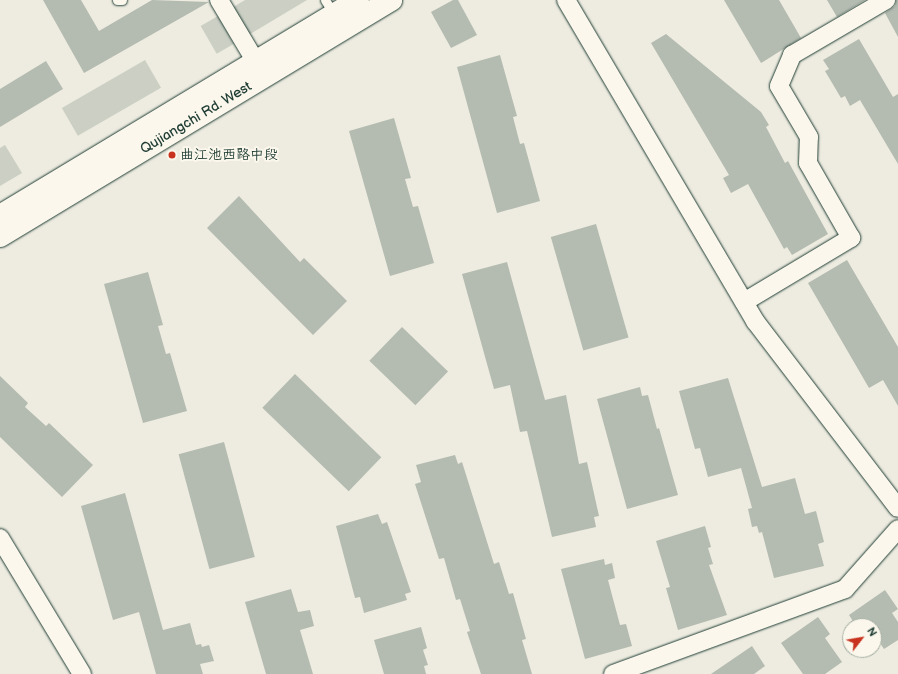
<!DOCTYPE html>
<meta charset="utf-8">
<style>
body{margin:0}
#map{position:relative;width:898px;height:674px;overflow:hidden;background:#eeece1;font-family:"Balsamiq Sans","LXGW WenKai TC",sans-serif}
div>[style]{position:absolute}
.green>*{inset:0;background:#cbcfc4;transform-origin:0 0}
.building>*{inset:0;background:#b4bbb0;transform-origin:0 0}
.roads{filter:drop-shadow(0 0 1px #1f3d34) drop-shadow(0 0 1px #1f3d34)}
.lane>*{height:9px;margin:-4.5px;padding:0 4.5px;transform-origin:4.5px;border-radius:4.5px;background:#fbf7ec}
.street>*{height:18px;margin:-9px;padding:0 9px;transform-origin:9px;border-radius:9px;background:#fbf7ec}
.secondary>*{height:22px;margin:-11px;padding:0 11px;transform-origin:11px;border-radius:11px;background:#fbf7ec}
.dots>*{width:11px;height:11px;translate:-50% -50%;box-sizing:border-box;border:2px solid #fbf7ec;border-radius:50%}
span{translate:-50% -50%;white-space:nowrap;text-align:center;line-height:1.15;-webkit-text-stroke:4px #fbf7ec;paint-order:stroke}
.street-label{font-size:14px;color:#1f3d34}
.poi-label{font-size:14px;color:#1f3d34}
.left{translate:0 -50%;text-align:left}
.north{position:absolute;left:842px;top:618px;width:40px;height:40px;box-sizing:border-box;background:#fbf7ec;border:1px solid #a3ada2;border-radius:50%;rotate:59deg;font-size:11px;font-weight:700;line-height:16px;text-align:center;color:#1f3d34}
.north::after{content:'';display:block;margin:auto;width:14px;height:18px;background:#c8321e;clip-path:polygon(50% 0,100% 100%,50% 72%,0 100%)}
</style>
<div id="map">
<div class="green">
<i style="clip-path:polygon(245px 0,307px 0,247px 36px,230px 9px)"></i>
<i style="left:218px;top:16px;width:32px;height:20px;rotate:60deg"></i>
<i style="left:145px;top:60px;width:32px;height:96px;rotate:60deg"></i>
<i style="clip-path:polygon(5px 145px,22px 173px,0 186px,0 148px)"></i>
</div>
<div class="building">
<i style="clip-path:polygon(43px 0,81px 0,99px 31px,152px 0,209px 2px,84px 73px)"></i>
<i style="clip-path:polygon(453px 0,458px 0,477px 35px,451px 48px,431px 12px)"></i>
<i style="clip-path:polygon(724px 0,779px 0,801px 38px,761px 63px)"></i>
<i style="clip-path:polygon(827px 0,865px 0,837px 17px)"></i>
<i style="clip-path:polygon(896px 0,898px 0,898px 37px,885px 13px,895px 6px)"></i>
<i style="clip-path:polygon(666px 34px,761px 112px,769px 125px,766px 127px,785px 163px,788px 161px,828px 234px,792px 255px,787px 247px,784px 249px,748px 184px,731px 193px,723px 178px,729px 175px,651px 43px)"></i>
<i style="clip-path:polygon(859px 39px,893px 97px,898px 94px,898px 164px,860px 100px,850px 106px,845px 96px,841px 98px,825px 71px,829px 69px,823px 60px)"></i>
<i style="clip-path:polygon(500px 55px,517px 116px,513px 117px,520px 144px,524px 143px,540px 201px,497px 213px,457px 67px)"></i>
<i style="clip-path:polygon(46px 61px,63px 89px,0 127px,0 89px)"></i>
<i style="clip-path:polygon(394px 118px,411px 178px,405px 179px,413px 207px,418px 206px,434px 263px,390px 276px,349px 131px)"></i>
<i style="clip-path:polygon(239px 196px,300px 262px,304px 258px,347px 301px,313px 335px,207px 228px)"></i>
<i style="left:596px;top:224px;width:118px;height:47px;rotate:74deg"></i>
<i style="clip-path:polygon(847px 260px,898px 347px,898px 406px,883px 380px,869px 388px,808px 283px)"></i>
<i style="clip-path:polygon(507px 262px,545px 400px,566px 395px,579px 464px,587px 462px,599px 516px,594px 517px,596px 527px,552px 537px,527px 431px,520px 432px,510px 385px,494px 389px,462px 274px)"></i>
<i style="clip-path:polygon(148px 272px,163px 325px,158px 326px,166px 354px,170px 353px,187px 411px,143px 423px,104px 284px)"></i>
<i style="left:402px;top:327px;width:64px;height:47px;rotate:44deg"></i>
<i style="left:295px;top:374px;width:120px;height:47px;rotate:44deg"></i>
<i style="clip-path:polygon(0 376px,28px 403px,25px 407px,46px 426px,49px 423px,93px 465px,62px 497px,0 437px)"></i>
<i style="clip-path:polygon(728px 378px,762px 487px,795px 478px,805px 514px,816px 511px,824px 542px,818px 544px,824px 566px,774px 578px,762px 532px,759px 533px,757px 526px,752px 527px,748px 509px,752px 508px,741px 468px,708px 477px,700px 448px,695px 449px,679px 391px)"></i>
<i style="clip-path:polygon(640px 387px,642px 396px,648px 395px,657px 429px,659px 428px,678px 495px,627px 509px,597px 399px)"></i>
<i style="left:224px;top:442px;width:119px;height:47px;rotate:75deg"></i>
<i style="clip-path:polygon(455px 455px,458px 464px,462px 462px,494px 564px,499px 562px,509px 594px,513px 593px,526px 639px,522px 640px,532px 674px,481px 674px,467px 632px,470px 631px,460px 599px,456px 600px,444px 558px,439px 559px,415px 484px,421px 482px,416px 465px)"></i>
<i style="clip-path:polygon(125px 493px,163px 630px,190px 623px,196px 645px,201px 644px,202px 647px,209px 645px,214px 661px,200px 664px,203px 674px,156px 674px,139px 612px,113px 620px,81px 506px)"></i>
<i style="clip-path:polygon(378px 514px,382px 524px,387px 522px,411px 592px,405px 594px,407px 600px,364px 613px,360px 597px,355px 598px,336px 526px)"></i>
<i style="clip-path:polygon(705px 526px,711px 547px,708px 548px,713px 564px,709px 565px,727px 615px,678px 630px,666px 588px,670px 587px,656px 541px)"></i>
<i style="clip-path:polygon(604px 559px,605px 565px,612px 563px,615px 578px,608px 580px,620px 625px,626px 624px,632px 646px,585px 659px,561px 569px)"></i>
<i style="clip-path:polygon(291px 589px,298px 612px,310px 610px,314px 626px,300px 630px,313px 674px,266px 674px,245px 602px)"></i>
<i style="clip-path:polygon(885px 590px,898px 609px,892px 613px,898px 622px,898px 640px,884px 649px,880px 643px,874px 648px,874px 626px,856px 626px,849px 615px)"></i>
<i style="clip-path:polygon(818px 617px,830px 634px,825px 638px,842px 662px,825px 674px,803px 674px,781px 643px)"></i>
<i style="clip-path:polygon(421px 627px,427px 648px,423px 650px,428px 665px,424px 666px,426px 674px,384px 674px,374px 640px)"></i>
<i style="clip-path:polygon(752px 646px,765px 666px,754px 674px,711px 674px)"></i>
</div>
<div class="roads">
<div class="lane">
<i style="left:117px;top:0;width:5px"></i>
<i style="left:325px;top:0;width:17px;rotate:57deg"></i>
</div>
<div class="street">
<i style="left:219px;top:0;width:72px;rotate:59.2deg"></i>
<i style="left:566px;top:0;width:373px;rotate:59.5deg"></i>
<i style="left:755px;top:321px;width:235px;rotate:52.6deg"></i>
<i style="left:744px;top:302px;width:125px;rotate:-30.9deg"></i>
<i style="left:851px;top:238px;width:86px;rotate:-119.8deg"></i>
<i style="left:808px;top:163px;width:26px;rotate:-88deg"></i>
<i style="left:809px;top:137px;width:59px;rotate:-120.5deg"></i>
<i style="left:779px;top:86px;width:34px;rotate:-67deg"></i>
<i style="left:792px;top:55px;width:109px;rotate:-30.3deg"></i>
<i style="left:0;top:538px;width:159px;rotate:58.9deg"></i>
<i style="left:613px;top:674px;width:247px;rotate:-20.1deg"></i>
<i style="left:845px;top:589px;width:80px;rotate:-48.5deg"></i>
</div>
<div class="secondary">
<i style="left:0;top:216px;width:418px;rotate:-31.1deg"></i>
<i style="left:0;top:236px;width:457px;rotate:-31.1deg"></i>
</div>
</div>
<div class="dots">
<i style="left:172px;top:155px;background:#c8321e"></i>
</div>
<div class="street-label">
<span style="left:196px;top:118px;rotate:-31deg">Qujiangchi Rd. West</span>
</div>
<div class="poi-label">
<span class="left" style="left:180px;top:155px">曲江池西路中段</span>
</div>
<div class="north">N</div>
</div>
